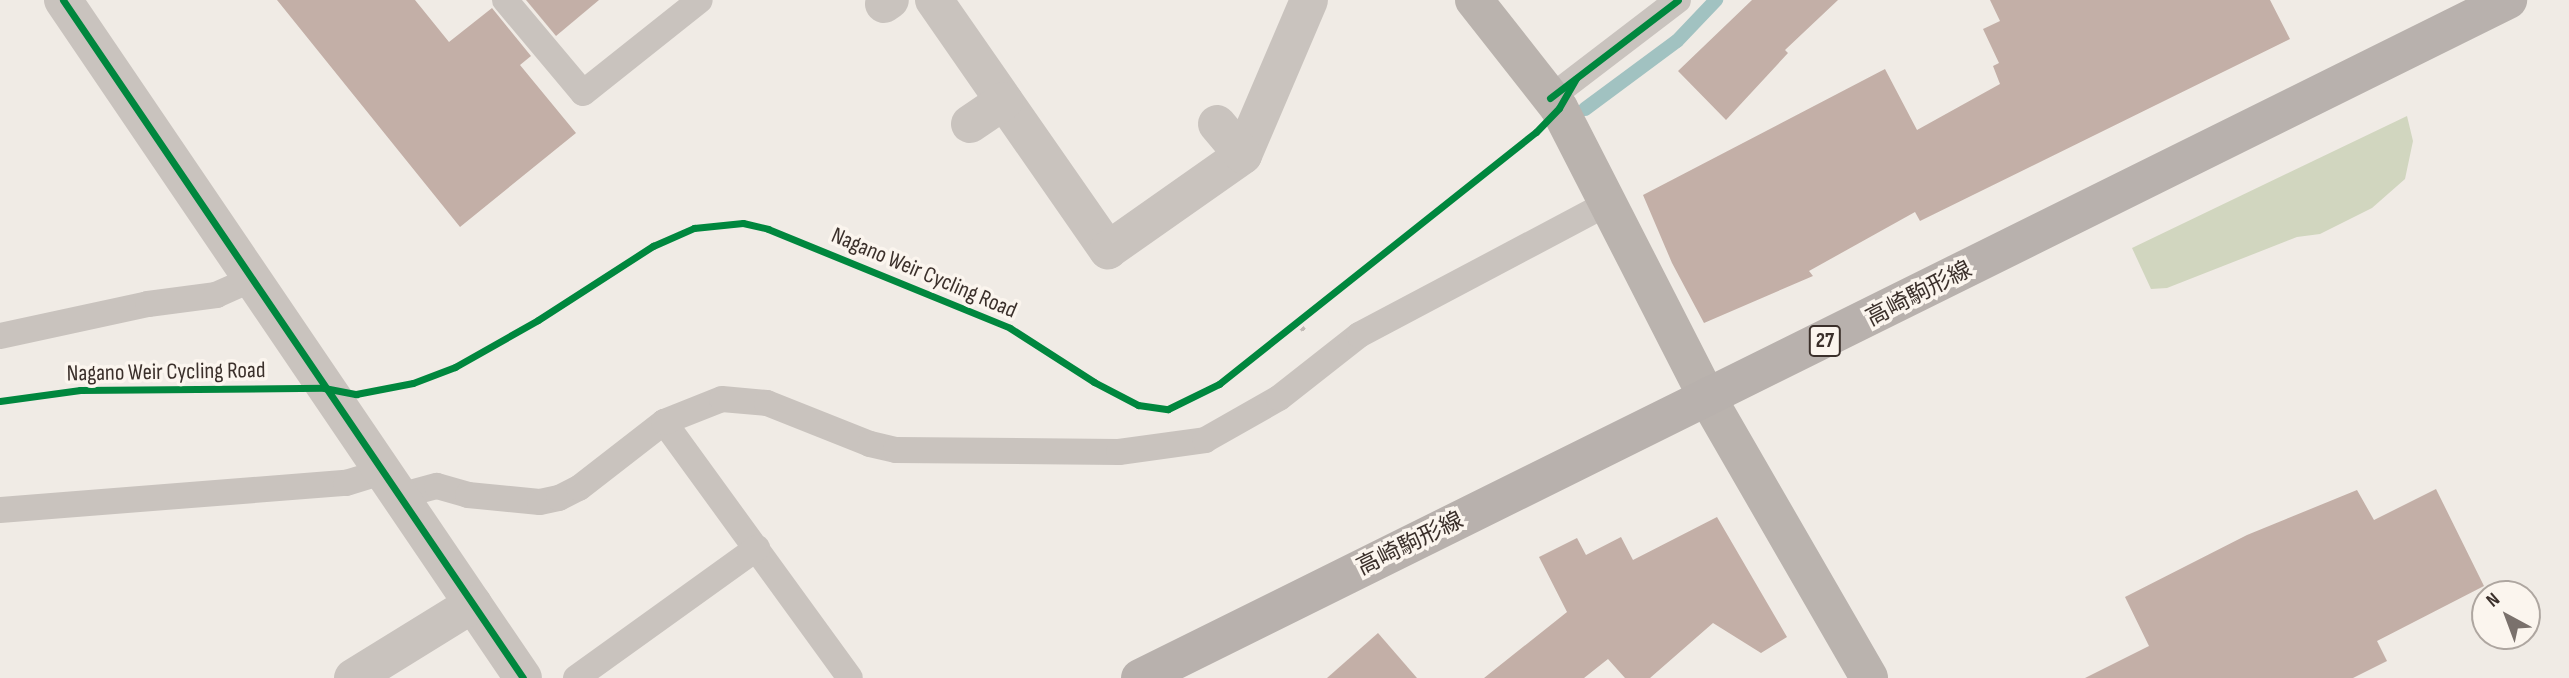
<!DOCTYPE html>
<meta charset="utf-8">
<style>
body{margin:0}
#map{position:relative;width:2569px;height:678px;overflow:hidden;background:#f0ebe5;font-family:"Sofia Sans Condensed","Noto Sans JP",sans-serif}
div>[style]{position:absolute}
.green>*{inset:0;background:#d1d6bf}
.stream>*{height:14px;margin:-7px;padding:0 7px;transform-origin:7px;border-radius:7px;background:#a1c2c1}
.building>*{inset:0;background:#c3afa7}
.path>*{height:4.5px;margin-top:-2.25px;transform-origin:0;background:repeating-linear-gradient(90deg,#c2bbb6 0 3.5px,transparent 0 7px)}
.lane>*{height:26px;margin:-13px;padding:0 13px;transform-origin:13px;border-radius:13px;background:#c9c3be}
.street>*{height:38px;margin:-19px;padding:0 19px;transform-origin:19px;border-radius:19px;background:#c9c3be}
.secondary>*{height:38px;margin:-19px;padding:0 19px;transform-origin:19px;border-radius:19px;background:#bab3ae}
.primary>*{height:38px;margin:-19px;padding:0 19px;transform-origin:19px;border-radius:19px;background:#b8b1ad}
.cycleway>*{height:7px;margin:-3.5px;padding:0 3.5px;transform-origin:3.5px;border-radius:3.5px;background:#00873e}
span{translate:-50% -50%;white-space:nowrap;text-align:center;line-height:1.15;-webkit-text-stroke:7px #fbf5ee;paint-order:stroke}
.shield-label span{padding:2px 5px;background:#fbf5ee;border:2px solid;border-radius:5px;-webkit-text-stroke-width:0}
.shield-label{font-size:21px;color:#3b302b;font-weight:700}
.street-label{font-size:23px;color:#3b302b}
.north{position:absolute;left:2471px;top:580px;width:70px;height:70px;box-sizing:border-box;background:#fbf5ee;border:2px solid #aea6a0;border-radius:50%;rotate:319deg;font-size:19px;font-weight:700;line-height:28px;text-align:center;color:#3b302b}
.north::after{content:'';display:block;margin:auto;width:24px;height:32px;background:#7a716c;clip-path:polygon(50% 0,100% 100%,50% 72%,0 100%)}
</style>
<div id="map">
<div class="green">
<i style="clip-path:polygon(2407px 116px,2413px 141px,2405px 179px,2372px 208px,2320px 234px,2297px 237px,2167px 288px,2151px 289px,2132px 248px)"></i>
</div>
<div class="stream">
<i style="left:1585px;top:109px;width:114px;rotate:-36.5deg"></i>
<i style="left:1677px;top:41px;width:57px;rotate:-46.4deg"></i>
</div>
<div class="building">
<i style="clip-path:polygon(277px 0,415px 0,449px 42px,492px 8px,531px 56px,520px 65px,576px 133px,460px 227px)"></i>
<i style="clip-path:polygon(526px 0,599px 0,556px 36px)"></i>
<i style="clip-path:polygon(1752px 0,1838px 0,1785px 50px,1788px 53px,1726px 120px,1678px 71px)"></i>
<i style="clip-path:polygon(1990px 0,2270px 0,2290px 39px,1920px 221px,1915px 212px,1809px 271px,1813px 276px,1704px 323px,1672px 263px,1643px 195px,1885px 69px,1917px 130px,2000px 84px,1993px 66px,1999px 63px,1983px 29px,2000px 21px)"></i>
<i style="clip-path:polygon(2436px 489px,2484px 586px,2377px 641px,2387px 661px,2353px 678px,2085px 678px,2149px 646px,2125px 597px,2247px 535px,2357px 490px,2374px 520px)"></i>
<i style="clip-path:polygon(1717px 517px,1787px 637px,1761px 653px,1713px 623px,1650px 678px,1625px 678px,1608px 659px,1584px 678px,1484px 678px,1567px 612px,1539px 557px,1577px 538px,1586px 555px,1621px 537px,1633px 560px)"></i>
<i style="clip-path:polygon(1378px 633px,1417px 678px,1327px 678px)"></i>
</div>
<div class="path">
<i style="left:1297px;top:322px;width:13px;rotate:48deg"></i>
</div>
<div class="lane">
<i style="left:505px;top:0;width:121px;rotate:50deg"></i>
<i style="left:583px;top:93px;width:149px;rotate:-38.5deg"></i>
<i style="left:1550px;top:98px;width:161px;rotate:-37.4deg"></i>
<i style="left:0;top:336px;width:151px;rotate:-12.2deg"></i>
<i style="left:148px;top:304px;width:69px;rotate:-7.5deg"></i>
<i style="left:216px;top:295px;width:39px;rotate:-24deg"></i>
<i style="left:664px;top:422px;width:316px;rotate:54deg"></i>
<i style="left:399px;top:496px;width:39px;rotate:-15deg"></i>
<i style="left:437px;top:486px;width:32px;rotate:16deg"></i>
<i style="left:468px;top:495px;width:72px;rotate:5.6deg"></i>
<i style="left:540px;top:502px;width:19px;rotate:-12deg"></i>
<i style="left:559px;top:498px;width:22px;rotate:-27deg"></i>
<i style="left:579px;top:488px;width:108px;rotate:-37.8deg"></i>
<i style="left:664px;top:422px;width:62px;rotate:-21.6deg"></i>
<i style="left:722px;top:399px;width:45px;rotate:5.1deg"></i>
<i style="left:767px;top:403px;width:111px;rotate:21.7deg"></i>
<i style="left:870px;top:444px;width:27px;rotate:13deg"></i>
<i style="left:896px;top:450px;width:223px;rotate:0.5deg"></i>
<i style="left:1119px;top:452px;width:87px;rotate:-7.9deg"></i>
<i style="left:1205px;top:440px;width:85px;rotate:-29.6deg"></i>
<i style="left:1279px;top:398px;width:102px;rotate:-38.2deg"></i>
<i style="left:1359px;top:335px;width:284px;rotate:-27.9deg"></i>
<i style="left:0;top:510px;width:347px;rotate:-4.5deg"></i>
<i style="left:346px;top:483px;width:39px;rotate:-17deg"></i>
<i style="left:576px;top:678px;width:223px;rotate:-35.7deg"></i>
</div>
<div class="street">
<i style="left:63px;top:0;width:819px;rotate:55.84deg"></i>
<i style="left:934px;top:0;width:305px;rotate:55.2deg"></i>
<i style="left:1108px;top:250px;width:165px;rotate:-35.1deg"></i>
<i style="left:1243px;top:155px;width:168px;rotate:-66.9deg"></i>
<i style="left:884px;top:4px;width:7px;rotate:-34deg"></i>
<i style="left:970px;top:124px;width:41px;rotate:-34.1deg"></i>
<i style="left:1217px;top:124px;width:40px;rotate:50deg"></i>
<i style="left:353px;top:678px;width:141px;rotate:-31.7deg"></i>
</div>
<div class="secondary">
<i style="left:1474px;top:0;width:137px;rotate:51.8deg"></i>
<i style="left:1559px;top:108px;width:325px;rotate:62.9deg"></i>
<i style="left:1707px;top:397px;width:324px;rotate:60deg"></i>
</div>
<div class="primary">
<i style="left:1140px;top:678px;width:1527px;rotate:-26.36deg"></i>
</div>
<div class="cycleway">
<i style="left:63px;top:0;width:819px;rotate:55.84deg"></i>
<i style="left:1550px;top:98px;width:161px;rotate:-37.4deg"></i>
<i style="left:0;top:401px;width:81px;rotate:-7.8deg"></i>
<i style="left:80px;top:390px;width:244px;rotate:-0.5deg"></i>
<i style="left:324px;top:388px;width:33px;rotate:11deg"></i>
<i style="left:356px;top:394px;width:58px;rotate:-10.9deg"></i>
<i style="left:413px;top:383px;width:45px;rotate:-20.9deg"></i>
<i style="left:455px;top:367px;width:95px;rotate:-29.5deg"></i>
<i style="left:538px;top:320px;width:137px;rotate:-32.8deg"></i>
<i style="left:653px;top:246px;width:45px;rotate:-23.7deg"></i>
<i style="left:694px;top:228px;width:49px;rotate:-5.8deg"></i>
<i style="left:743px;top:223px;width:26px;rotate:13deg"></i>
<i style="left:768px;top:229px;width:261px;rotate:22.2deg"></i>
<i style="left:1010px;top:328px;width:100px;rotate:32.7deg"></i>
<i style="left:1094px;top:382px;width:50px;rotate:27.6deg"></i>
<i style="left:1138px;top:405px;width:30px;rotate:8deg"></i>
<i style="left:1168px;top:409px;width:57px;rotate:-26.1deg"></i>
<i style="left:1219px;top:384px;width:405px;rotate:-38.5deg"></i>
<i style="left:1536px;top:132px;width:33px;rotate:-46deg"></i>
<i style="left:1559px;top:108px;width:34px;rotate:-60deg"></i>
</div>
<div class="shield-label">
<span style="left:1825px;top:341px">27</span>
</div>
<div class="street-label">
<span style="left:924px;top:273px;rotate:23deg">Nagano Weir Cycling Road</span>
<span style="left:1919px;top:294px;rotate:-27deg">高崎駒形線</span>
<span style="left:166px;top:372px;rotate:-1deg">Nagano Weir Cycling Road</span>
<span style="left:1410px;top:544px;rotate:-26deg">高崎駒形線</span>
</div>
<div class="north">N</div>
</div>
